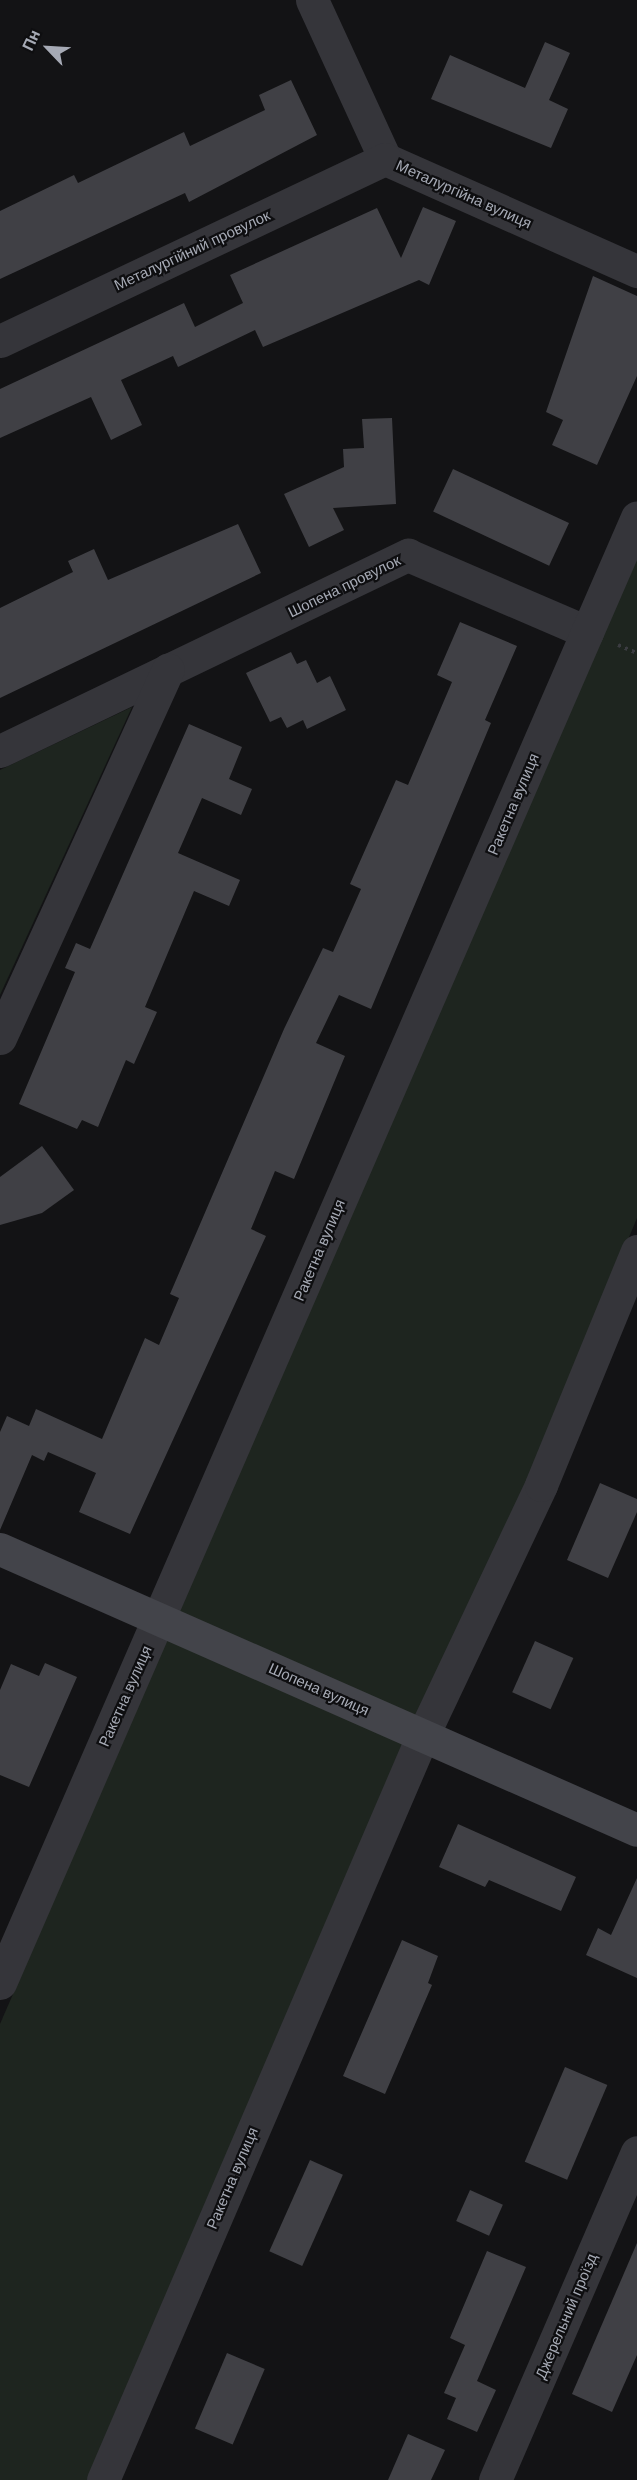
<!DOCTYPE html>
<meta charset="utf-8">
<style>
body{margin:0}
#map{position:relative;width:637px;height:2480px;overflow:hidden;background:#131315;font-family:Arial,sans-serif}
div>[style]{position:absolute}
.green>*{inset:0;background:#1e251f}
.building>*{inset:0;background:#404045;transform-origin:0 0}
.path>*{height:4px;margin-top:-2px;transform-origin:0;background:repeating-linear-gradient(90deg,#3b3c41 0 3px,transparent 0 7.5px)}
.street>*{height:33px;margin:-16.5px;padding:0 16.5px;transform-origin:16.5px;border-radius:16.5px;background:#35353a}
.secondary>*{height:33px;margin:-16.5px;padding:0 16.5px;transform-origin:16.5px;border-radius:16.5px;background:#43444a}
span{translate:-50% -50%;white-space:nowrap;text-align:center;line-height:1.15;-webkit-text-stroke:4.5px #0e0e10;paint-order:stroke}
.street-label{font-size:15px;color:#a6aab5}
.north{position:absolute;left:18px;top:18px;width:60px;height:60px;-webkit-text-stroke:4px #0e0e10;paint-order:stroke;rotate:295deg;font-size:16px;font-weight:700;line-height:24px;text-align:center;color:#a6aab5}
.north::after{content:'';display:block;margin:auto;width:21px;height:27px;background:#a6aab5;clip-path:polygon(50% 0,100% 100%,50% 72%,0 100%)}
</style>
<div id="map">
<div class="green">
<i style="clip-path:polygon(637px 557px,637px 1218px,528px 1481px,88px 2480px,0 2480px,0 2024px)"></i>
<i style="clip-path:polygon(132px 707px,0 995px,0 770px)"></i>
</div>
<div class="building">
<i style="clip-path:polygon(545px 42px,570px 53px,549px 100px,568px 109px,551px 148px,431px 99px,450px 55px,525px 88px)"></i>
<i style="clip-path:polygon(291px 80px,317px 135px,189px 202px,185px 193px,0 279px,0 211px,74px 175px,78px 183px,184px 132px,190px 146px,265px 110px,259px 95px)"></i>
<i style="clip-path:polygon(423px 207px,456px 221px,429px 285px,419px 280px,263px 347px,255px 330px,178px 367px,173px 356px,121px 380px,142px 425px,111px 440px,91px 397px,0 438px,0 389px,184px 303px,195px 327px,243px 303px,230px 275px,377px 208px,401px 258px)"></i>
<i style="clip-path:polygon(593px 276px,637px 296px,637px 376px,597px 465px,552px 445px,563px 420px,546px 412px)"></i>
<i style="clip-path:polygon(392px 418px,396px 504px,333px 508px,344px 530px,309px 547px,284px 494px,344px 467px,343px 449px,364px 448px,362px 419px)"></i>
<i style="left:453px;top:469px;width:128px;height:47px;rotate:25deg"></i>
<i style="clip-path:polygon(238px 524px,261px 573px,0 698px,0 608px,73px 572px,68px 561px,94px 549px,108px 580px)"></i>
<i style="clip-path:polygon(460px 622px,517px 646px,485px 720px,491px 723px,371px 1009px,339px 995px,316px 1043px,345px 1056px,294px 1179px,275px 1171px,251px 1229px,266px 1236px,130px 1534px,79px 1512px,96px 1473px,48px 1452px,44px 1461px,32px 1455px,0 1530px,0 1432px,7px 1416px,29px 1426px,36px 1409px,102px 1439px,145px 1338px,159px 1345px,179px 1298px,170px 1294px,284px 1029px,323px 948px,333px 952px,361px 889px,350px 884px,396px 780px,408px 785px,452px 682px,437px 675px)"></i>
<i style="clip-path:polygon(291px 652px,297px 664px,306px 660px,317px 683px,330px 676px,346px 710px,307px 729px,303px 720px,287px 728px,281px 717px,270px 722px,246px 673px)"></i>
<i style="clip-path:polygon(189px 724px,242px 747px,229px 779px,252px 789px,241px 815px,202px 798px,178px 853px,240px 880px,229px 906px,194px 891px,145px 1007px,157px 1012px,134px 1064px,126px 1060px,98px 1127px,82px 1120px,77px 1129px,19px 1104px,75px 972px,65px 968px,76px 943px,90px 949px)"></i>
<i style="clip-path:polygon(42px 1146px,74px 1190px,42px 1213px,0 1225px,0 1177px)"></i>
<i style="clip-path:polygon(600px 1483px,637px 1499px,637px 1512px,608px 1578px,567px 1560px)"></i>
<i style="left:535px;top:1641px;width:42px;height:56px;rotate:24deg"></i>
<i style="clip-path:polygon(45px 1663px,77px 1677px,29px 1787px,0 1775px,0 1690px,11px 1664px,39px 1676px)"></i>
<i style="clip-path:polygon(458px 1824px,576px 1877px,561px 1911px,489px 1880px,485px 1887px,439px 1867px)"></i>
<i style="clip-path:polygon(637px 1878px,637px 1978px,586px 1955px,598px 1928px,611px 1935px)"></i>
<i style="clip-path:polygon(402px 1940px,438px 1956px,428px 1983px,432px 1985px,385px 2094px,343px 2076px)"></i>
<i style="left:565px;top:2067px;width:46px;height:103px;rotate:23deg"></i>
<i style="left:310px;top:2160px;width:36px;height:100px;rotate:24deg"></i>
<i style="left:470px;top:2190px;width:36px;height:34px;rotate:24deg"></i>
<i style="clip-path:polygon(637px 2243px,637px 2355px,612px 2412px,572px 2394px)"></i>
<i style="clip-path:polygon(487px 2251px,526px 2267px,477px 2381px,496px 2390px,477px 2432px,447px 2419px,456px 2398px,444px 2393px,465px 2345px,450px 2338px)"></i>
<i style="left:227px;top:2353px;width:41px;height:82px;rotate:23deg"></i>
<i style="clip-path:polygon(408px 2434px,445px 2450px,431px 2480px,388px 2480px)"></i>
</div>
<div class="path">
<i style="left:618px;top:645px;width:21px;rotate:23deg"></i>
</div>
<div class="street">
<i style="left:312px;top:0;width:175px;rotate:65.3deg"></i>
<i style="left:385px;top:159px;width:276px;rotate:24deg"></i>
<i style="left:0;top:341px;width:426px;rotate:-25.3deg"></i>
<i style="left:0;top:751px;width:453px;rotate:-25.7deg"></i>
<i style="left:408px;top:555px;width:195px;rotate:23.3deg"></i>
<i style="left:0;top:1038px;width:405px;rotate:-65.5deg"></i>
<i style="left:0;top:1983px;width:1598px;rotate:-66.51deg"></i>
<i style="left:103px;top:2480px;width:811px;rotate:-66.76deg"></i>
<i style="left:423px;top:1735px;width:276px;rotate:-64.7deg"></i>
<i style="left:541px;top:1485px;width:253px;rotate:-67.7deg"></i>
<i style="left:495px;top:2480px;width:357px;rotate:-66.6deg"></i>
</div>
<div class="secondary">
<i style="left:0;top:1549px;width:696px;rotate:23.8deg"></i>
</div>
<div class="street-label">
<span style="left:464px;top:194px;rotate:24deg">Металургійна вулиця</span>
<span style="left:192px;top:250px;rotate:-25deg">Металургійний провулок</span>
<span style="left:344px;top:586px;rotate:-26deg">Шопена провулок</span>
<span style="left:513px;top:804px;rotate:-67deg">Ракетна вулиця</span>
<span style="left:319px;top:1250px;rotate:-67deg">Ракетна вулиця</span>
<span style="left:319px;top:1689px;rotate:24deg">Шопена вулиця</span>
<span style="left:125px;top:1696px;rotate:-66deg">Ракетна вулиця</span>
<span style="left:232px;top:2178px;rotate:-67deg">Ракетна вулиця</span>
<span style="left:566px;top:2316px;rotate:-67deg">Джерельний проїзд</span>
</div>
<div class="north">Пн</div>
</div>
